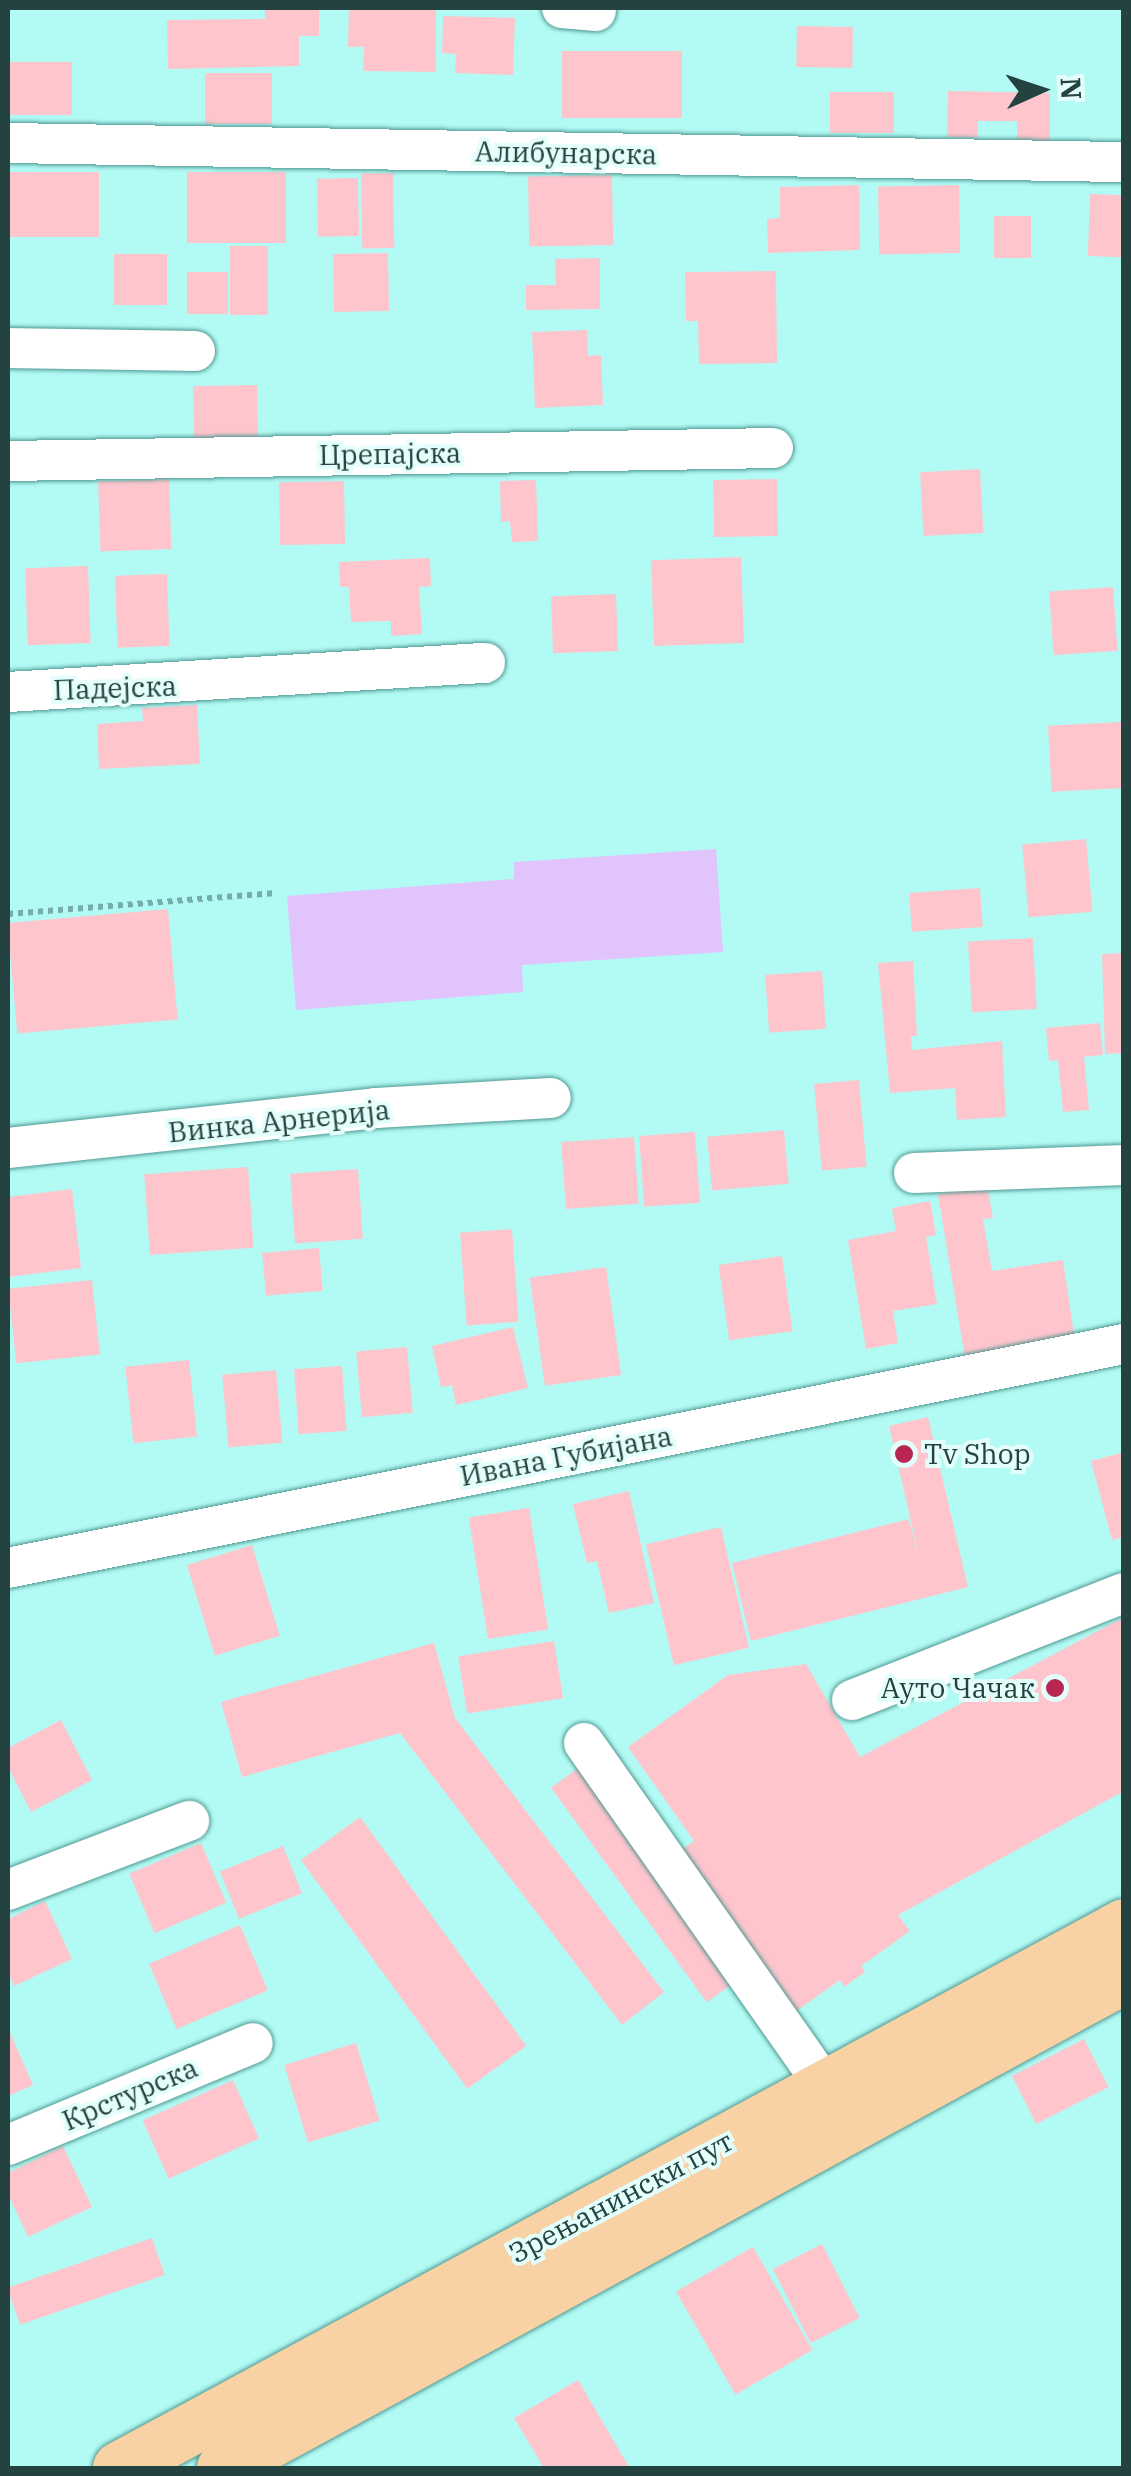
<!DOCTYPE html>
<meta charset="utf-8">
<style>
body{margin:0}
#map{position:relative;width:1131px;height:2476px;overflow:hidden;background:#b2fbf4;font-family:"IBM Plex Serif",serif}
div>[style]{position:absolute}
.green>*{inset:0;background:#e2c4fc}
.building>*{inset:0;background:#fec5cd;transform-origin:0 0}
.path>*{height:6px;margin-top:-3px;transform-origin:0;background:repeating-linear-gradient(90deg,#76ada8 0 5px,transparent 0 10px)}
.roads{filter:drop-shadow(0 0 2px #509892) drop-shadow(0 0 2px #509892)}
.minor>*{height:40px;margin:-20px;padding:0 20px;transform-origin:20px;border-radius:20px;background:#fff}
.major>*{height:52px;margin:-26px;padding:0 26px;transform-origin:26px;border-radius:26px;background:#f8d1a5}
.dots>*{width:28px;height:28px;translate:-50% -50%;box-sizing:border-box;border:5px solid #e3fefb;border-radius:50%}
span{translate:-50% -50%;white-space:nowrap;text-align:center;line-height:1.15;-webkit-text-stroke:8px #e3fefb;paint-order:stroke}
.street-label{font-size:28px;color:#24423f}
.poi-label{font-size:28px;color:#24423f}
.left{translate:0 -50%;text-align:left}
.right{translate:-100% -50%;text-align:right}
.frame{position:absolute;inset:0;border:10px solid #24423f;pointer-events:none}
.north{position:absolute;left:991px;top:40px;width:100px;height:100px;-webkit-text-stroke:8px #e3fefb;paint-order:stroke;rotate:87deg;font-size:28px;font-weight:700;line-height:40px;text-align:center;color:#24423f}
.north::after{content:'';display:block;margin:auto;width:35px;height:45px;background:#24423f;clip-path:polygon(50% 0,100% 100%,50% 72%,0 100%)}
</style>
<div id="map">
<div class="green">
<i style="clip-path:polygon(716px 849px,723px 952px,522px 965px,523px 992px,296px 1010px,287px 896px,514px 879px,514px 862px)"></i>
</div>
<div class="building">
<i style="clip-path:polygon(265px 8px,319px 8px,319px 36px,299px 36px,299px 66px,168px 69px,167px 20px,265px 19px)"></i>
<i style="clip-path:polygon(349px 8px,436px 8px,436px 72px,363px 71px,364px 47px,348px 47px)"></i>
<i style="clip-path:polygon(443px 16px,515px 18px,513px 75px,455px 73px,456px 54px,442px 53px)"></i>
<i style="left:797px;top:26px;width:56px;height:41px;rotate:1deg"></i>
<i style="left:562px;top:51px;width:120px;height:67px"></i>
<i style="left:72px;top:62px;width:53px;height:64px;rotate:90deg"></i>
<i style="left:205px;top:73px;width:67px;height:51px"></i>
<i style="clip-path:polygon(948px 91px,1050px 93px,1050px 143px,1017px 143px,1017px 121px,978px 121px,978px 138px,947px 137px)"></i>
<i style="left:830px;top:92px;width:64px;height:41px"></i>
<i style="left:8px;top:172px;width:91px;height:65px"></i>
<i style="left:187px;top:172px;width:99px;height:71px"></i>
<i style="left:393px;top:173px;width:75px;height:32px;rotate:89deg"></i>
<i style="left:612px;top:175px;width:70px;height:84px;rotate:89deg"></i>
<i style="left:358px;top:178px;width:58px;height:41px;rotate:89deg"></i>
<i style="clip-path:polygon(859px 185px,860px 250px,768px 253px,767px 219px,780px 218px,780px 187px)"></i>
<i style="left:959px;top:185px;width:68px;height:81px;rotate:89deg"></i>
<i style="left:1090px;top:194px;width:34px;height:62px;rotate:2deg"></i>
<i style="left:994px;top:216px;width:37px;height:42px"></i>
<i style="left:230px;top:246px;width:38px;height:69px"></i>
<i style="left:388px;top:253px;width:58px;height:55px;rotate:89deg"></i>
<i style="left:114px;top:254px;width:53px;height:51px"></i>
<i style="clip-path:polygon(600px 258px,600px 309px,526px 310px,526px 285px,556px 285px,555px 259px)"></i>
<i style="clip-path:polygon(776px 271px,777px 363px,699px 364px,698px 321px,686px 321px,685px 272px)"></i>
<i style="left:187px;top:272px;width:41px;height:42px"></i>
<i style="clip-path:polygon(587px 330px,588px 356px,601px 355px,603px 405px,535px 408px,532px 332px)"></i>
<i style="left:257px;top:385px;width:54px;height:64px;rotate:89deg"></i>
<i style="left:980px;top:469px;width:64px;height:60px;rotate:87deg"></i>
<i style="left:169px;top:479px;width:70px;height:71px;rotate:88deg"></i>
<i style="left:777px;top:479px;width:57px;height:64px;rotate:89deg"></i>
<i style="clip-path:polygon(536px 480px,538px 541px,512px 542px,510px 521px,501px 522px,500px 481px)"></i>
<i style="left:344px;top:481px;width:63px;height:65px;rotate:89deg"></i>
<i style="left:741px;top:557px;width:86px;height:90px;rotate:88deg"></i>
<i style="clip-path:polygon(430px 558px,431px 586px,419px 587px,422px 634px,391px 636px,391px 621px,351px 622px,349px 587px,340px 587px,339px 562px)"></i>
<i style="left:88px;top:566px;width:77px;height:63px;rotate:88deg"></i>
<i style="left:167px;top:574px;width:72px;height:52px;rotate:88deg"></i>
<i style="left:1113px;top:587px;width:64px;height:64px;rotate:86deg"></i>
<i style="left:616px;top:594px;width:57px;height:65px;rotate:88deg"></i>
<i style="clip-path:polygon(197px 705px,200px 764px,99px 769px,97px 724px,143px 721px,142px 708px)"></i>
<i style="left:1121px;top:722px;width:66px;height:73px;rotate:87deg"></i>
<i style="left:1086px;top:839px;width:73px;height:64px;rotate:85deg"></i>
<i style="left:980px;top:888px;width:39px;height:71px;rotate:86deg"></i>
<i style="left:168px;top:909px;width:111px;height:161px;rotate:85deg"></i>
<i style="left:1033px;top:938px;width:71px;height:65px;rotate:87deg"></i>
<i style="clip-path:polygon(1124px 953px,1124px 1053px,1105px 1054px,1102px 954px)"></i>
<i style="clip-path:polygon(913px 961px,917px 1036px,911px 1036px,912px 1050px,1002px 1041px,1006px 1117px,957px 1120px,955px 1088px,890px 1093px,878px 963px)"></i>
<i style="left:822px;top:971px;width:58px;height:57px;rotate:86deg"></i>
<i style="clip-path:polygon(1100px 1023px,1103px 1055px,1084px 1057px,1089px 1110px,1063px 1112px,1058px 1060px,1049px 1061px,1046px 1028px)"></i>
<i style="left:859px;top:1080px;width:87px;height:45px;rotate:85deg"></i>
<i style="left:784px;top:1130px;width:54px;height:77px;rotate:85deg"></i>
<i style="left:695px;top:1132px;width:71px;height:56px;rotate:86deg"></i>
<i style="left:634px;top:1137px;width:67px;height:73px;rotate:86deg"></i>
<i style="left:248px;top:1167px;width:81px;height:104px;rotate:86deg"></i>
<i style="left:358px;top:1169px;width:70px;height:68px;rotate:86deg"></i>
<i style="clip-path:polygon(987px 1185px,993px 1218px,983px 1219px,992px 1271px,1063px 1260px,1075px 1341px,965px 1358px,938px 1194px)"></i>
<i style="clip-path:polygon(72px 1189px,81px 1268px,8px 1277px,8px 1197px)"></i>
<i style="clip-path:polygon(930px 1201px,936px 1235px,926px 1237px,937px 1304px,893px 1311px,898px 1343px,866px 1349px,848px 1240px,896px 1231px,892px 1208px)"></i>
<i style="left:512px;top:1229px;width:93px;height:52px;rotate:86deg"></i>
<i style="left:319px;top:1248px;width:43px;height:57px;rotate:85deg"></i>
<i style="left:782px;top:1256px;width:76px;height:64px;rotate:82deg"></i>
<i style="left:606px;top:1267px;width:109px;height:77px;rotate:82deg"></i>
<i style="left:92px;top:1280px;width:75px;height:84px;rotate:84deg"></i>
<i style="clip-path:polygon(513px 1327px,528px 1388px,456px 1405px,452px 1385px,441px 1387px,432px 1346px)"></i>
<i style="left:407px;top:1347px;width:66px;height:51px;rotate:85deg"></i>
<i style="left:189px;top:1360px;width:77px;height:64px;rotate:84deg"></i>
<i style="left:342px;top:1366px;width:65px;height:48px;rotate:86deg"></i>
<i style="left:276px;top:1370px;width:73px;height:54px;rotate:85deg"></i>
<i style="clip-path:polygon(928px 1417px,968px 1587px,751px 1641px,732px 1563px,909px 1519px,920px 1560px,889px 1426px)"></i>
<i style="clip-path:polygon(1124px 1452px,1124px 1537px,1112px 1540px,1091px 1461px)"></i>
<i style="clip-path:polygon(629px 1491px,654px 1603px,609px 1613px,597px 1561px,587px 1563px,573px 1504px)"></i>
<i style="left:529px;top:1508px;width:123px;height:61px;rotate:81deg"></i>
<i style="left:721px;top:1527px;width:124px;height:77px;rotate:77deg"></i>
<i style="left:252px;top:1545px;width:95px;height:68px;rotate:73deg"></i>
<i style="clip-path:polygon(1124px 1617px,1124px 1791px,898px 1915px,910px 1931px,861px 1966px,865px 1972px,844px 1987px,840px 1980px,792px 2014px,678px 1852px,694px 1841px,628px 1747px,728px 1675px,806px 1664px,860px 1757px)"></i>
<i style="left:554px;top:1641px;width:58px;height:97px;rotate:81deg"></i>
<i style="clip-path:polygon(434px 1643px,455px 1718px,664px 1992px,622px 2025px,400px 1733px,242px 1777px,221px 1702px)"></i>
<i style="clip-path:polygon(61px 1720px,92px 1780px,31px 1812px,8px 1767px,8px 1748px)"></i>
<i style="left:581px;top:1766px;width:265px;height:37px;rotate:54deg"></i>
<i style="left:360px;top:1817px;width:283px;height:73px;rotate:54deg"></i>
<i style="left:201px;top:1843px;width:65px;height:78px;rotate:67deg"></i>
<i style="left:283px;top:1846px;width:51px;height:68px;rotate:68deg"></i>
<i style="clip-path:polygon(45px 1901px,72px 1959px,14px 1986px,8px 1972px,8px 1919px)"></i>
<i style="left:240px;top:1925px;width:71px;height:99px;rotate:67deg"></i>
<i style="clip-path:polygon(8px 2028px,33px 2085px,8px 2096px)"></i>
<i style="left:1084px;top:2039px;width:54px;height:81px;rotate:63deg"></i>
<i style="left:356px;top:2043px;width:81px;height:75px;rotate:73deg"></i>
<i style="left:233px;top:2080px;width:64px;height:99px;rotate:66deg"></i>
<i style="clip-path:polygon(63px 2146px,92px 2207px,28px 2237px,8px 2194px,8px 2173px)"></i>
<i style="left:152px;top:2238px;width:39px;height:153px;rotate:71deg"></i>
<i style="left:822px;top:2244px;width:83px;height:55px;rotate:63deg"></i>
<i style="left:753px;top:2247px;width:119px;height:89px;rotate:60deg"></i>
<i style="clip-path:polygon(578px 2380px,629px 2467px,627px 2468px,544px 2468px,514px 2418px)"></i>
</div>
<div class="path">
<i style="left:8px;top:914px;width:269px;rotate:-4.5deg"></i>
</div>
<div class="roads">
<div class="minor">
<i style="left:562px;top:8px;width:34px;rotate:5deg"></i>
<i style="left:8px;top:143px;width:1116px;rotate:0.98deg"></i>
<i style="left:8px;top:348px;width:187px;rotate:0.9deg"></i>
<i style="left:8px;top:461px;width:765px;rotate:-0.97deg"></i>
<i style="left:8px;top:692px;width:478px;rotate:-3.5deg"></i>
<i style="left:8px;top:1148px;width:370px;rotate:-6.2deg"></i>
<i style="left:376px;top:1108px;width:175px;rotate:-3.3deg"></i>
<i style="left:914px;top:1173px;width:210px;rotate:-2.2deg"></i>
<i style="left:8px;top:1568px;width:1138px;rotate:-11.35deg"></i>
<i style="left:852px;top:1700px;width:292px;rotate:-21.5deg"></i>
<i style="left:584px;top:1743px;width:419px;rotate:54.9deg"></i>
<i style="left:8px;top:1890px;width:194px;rotate:-20.9deg"></i>
<i style="left:8px;top:2145px;width:265px;rotate:-22.6deg"></i>
</div>
<div class="major">
<i style="left:119px;top:2468px;width:1142px;rotate:-28.38deg"></i>
<i style="left:223px;top:2468px;width:1026px;rotate:-28.54deg"></i>
</div>
</div>
<div class="dots">
<i style="left:904px;top:1454px;background:#b72752"></i>
<i style="left:1055px;top:1688px;background:#b72752"></i>
</div>
<div class="street-label">
<span style="left:566px;top:153px;rotate:1deg">Алибунарска</span>
<span style="left:390px;top:454px;rotate:-1deg">Црепајска</span>
<span style="left:115px;top:688px;rotate:-2deg">Падејска</span>
<span style="left:279px;top:1121px;rotate:-6deg">Винка Арнерија</span>
<span style="left:566px;top:1456px;rotate:-11deg">Ивана Губијана</span>
<span style="left:130px;top:2094px;rotate:-23deg">Крстурска</span>
<span style="left:621px;top:2197px;rotate:-28deg">Зрењанински пут</span>
</div>
<div class="poi-label">
<span class="left" style="left:924px;top:1454px">Tv Shop</span>
<span class="right" style="left:1035px;top:1688px">Ауто Чачак</span>
</div>
<div class="frame"></div>
<div class="north">N</div>
</div>
